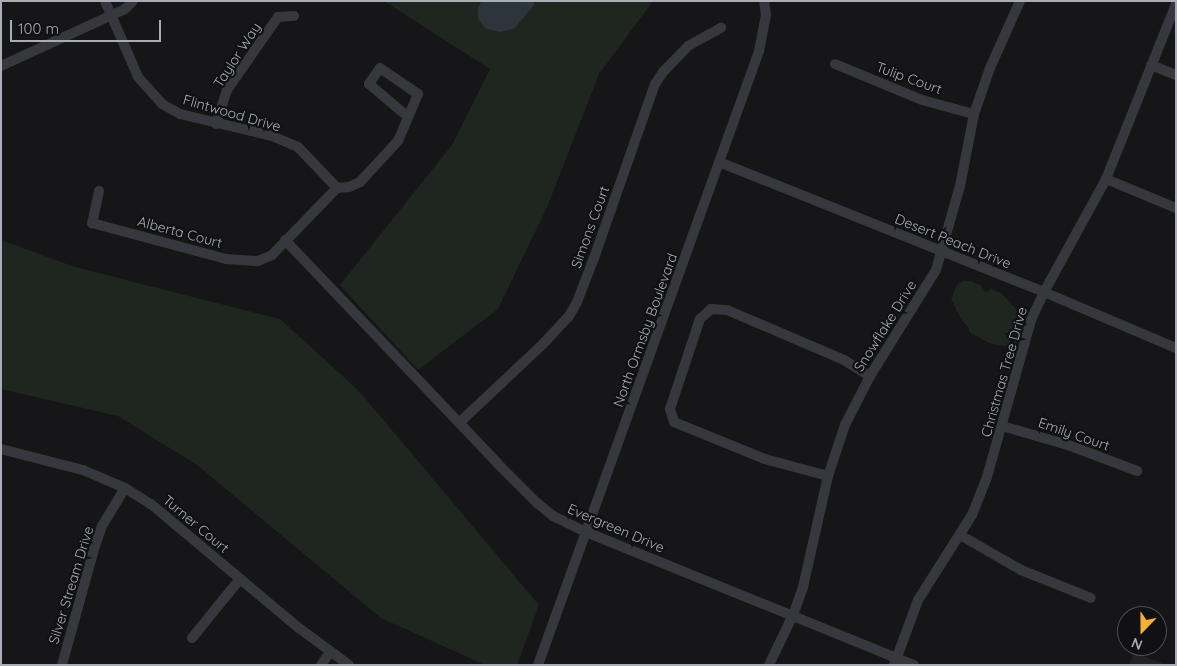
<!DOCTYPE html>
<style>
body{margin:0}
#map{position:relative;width:1177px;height:666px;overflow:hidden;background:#161618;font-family:Quicksand,sans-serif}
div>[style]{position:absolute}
.built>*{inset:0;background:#222225}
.green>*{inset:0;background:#1e261f}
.water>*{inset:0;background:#2c353c}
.minor>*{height:10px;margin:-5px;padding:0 5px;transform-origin:5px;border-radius:5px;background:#37383d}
span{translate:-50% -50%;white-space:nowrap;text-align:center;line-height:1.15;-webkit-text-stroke:4.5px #111113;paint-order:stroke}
.street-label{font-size:14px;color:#a8adb8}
.frame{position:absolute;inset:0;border:2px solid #a8adb8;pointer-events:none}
.north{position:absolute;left:1117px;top:606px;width:50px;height:50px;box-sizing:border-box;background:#111113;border:1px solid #4d4f55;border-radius:50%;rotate:202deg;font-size:14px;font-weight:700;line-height:20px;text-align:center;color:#a8adb8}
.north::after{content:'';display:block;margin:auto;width:18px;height:22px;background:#f2b134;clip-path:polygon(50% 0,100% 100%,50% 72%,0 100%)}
.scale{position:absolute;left:10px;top:20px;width:151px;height:22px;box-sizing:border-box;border:2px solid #a8adb8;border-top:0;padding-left:6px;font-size:15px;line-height:18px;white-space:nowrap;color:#a8adb8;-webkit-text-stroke:4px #111113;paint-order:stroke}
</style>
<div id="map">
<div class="built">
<i style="clip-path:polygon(1134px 652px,1166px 665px,1129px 665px)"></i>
</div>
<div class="green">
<i style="clip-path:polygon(384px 1px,653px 1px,599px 74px,548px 205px,498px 309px,418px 370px,340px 285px,452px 145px,490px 69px)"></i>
<i style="clip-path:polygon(1px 240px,75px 267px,280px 319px,359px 391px,539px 605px,517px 665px,485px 665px,381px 618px,197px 465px,118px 416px,1px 389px)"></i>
<i style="clip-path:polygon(963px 281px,971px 281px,980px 285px,986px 292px,991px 289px,1001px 293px,1026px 320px,1021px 342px,1003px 346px,989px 343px,969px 332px,969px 328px,961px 319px,951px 299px,957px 285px)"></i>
</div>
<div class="water">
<i style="clip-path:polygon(482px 1px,534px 1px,534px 5px,514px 29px,500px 32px,486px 29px,478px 19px,478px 7px)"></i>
</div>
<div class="minor">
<i style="left:105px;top:1px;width:83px;rotate:66.5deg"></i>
<i style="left:138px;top:77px;width:36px;rotate:48deg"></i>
<i style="left:162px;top:104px;width:21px;rotate:29deg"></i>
<i style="left:180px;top:114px;width:95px;rotate:13.4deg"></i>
<i style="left:272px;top:136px;width:28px;rotate:23deg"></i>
<i style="left:298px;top:147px;width:57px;rotate:46.4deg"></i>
<i style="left:835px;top:64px;width:94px;rotate:22.5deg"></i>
<i style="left:922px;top:100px;width:54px;rotate:15.1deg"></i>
<i style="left:1151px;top:65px;width:27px;rotate:22deg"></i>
<i style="left:1px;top:66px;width:136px;rotate:-24.7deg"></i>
<i style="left:125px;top:9px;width:11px;rotate:-45deg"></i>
<i style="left:216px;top:124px;width:36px;rotate:-72deg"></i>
<i style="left:227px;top:90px;width:89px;rotate:-55.1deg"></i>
<i style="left:278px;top:17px;width:16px;rotate:-4deg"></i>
<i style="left:719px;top:162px;width:350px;rotate:21.8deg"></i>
<i style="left:1044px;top:292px;width:143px;rotate:23deg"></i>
<i style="left:1106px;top:179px;width:76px;rotate:22.5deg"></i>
<i style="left:99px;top:191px;width:33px;rotate:102deg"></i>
<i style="left:92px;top:223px;width:139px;rotate:15deg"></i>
<i style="left:226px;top:259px;width:32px;rotate:4deg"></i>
<i style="left:258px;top:261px;width:15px;rotate:-23deg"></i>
<i style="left:272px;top:255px;width:93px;rotate:-45.9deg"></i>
<i style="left:337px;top:188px;width:12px;rotate:-5deg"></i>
<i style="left:349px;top:187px;width:12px;rotate:-24deg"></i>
<i style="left:360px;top:182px;width:56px;rotate:-47.2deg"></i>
<i style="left:398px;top:141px;width:51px;rotate:-66.9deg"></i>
<i style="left:418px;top:94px;width:46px;rotate:-145.6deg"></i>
<i style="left:380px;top:68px;width:19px;rotate:125deg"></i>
<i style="left:369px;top:84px;width:50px;rotate:40.1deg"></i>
<i style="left:285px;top:240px;width:308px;rotate:46.4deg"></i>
<i style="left:497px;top:463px;width:57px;rotate:45deg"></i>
<i style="left:537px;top:503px;width:21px;rotate:39deg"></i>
<i style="left:553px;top:516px;width:37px;rotate:26deg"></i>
<i style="left:586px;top:532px;width:354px;rotate:22.1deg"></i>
<i style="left:460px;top:422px;width:114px;rotate:-43.2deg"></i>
<i style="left:543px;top:344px;width:38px;rotate:-47deg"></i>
<i style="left:569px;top:316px;width:16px;rotate:-60deg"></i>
<i style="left:577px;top:302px;width:47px;rotate:-68.9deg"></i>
<i style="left:594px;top:258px;width:184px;rotate:-70.7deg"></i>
<i style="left:655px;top:84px;width:14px;rotate:-56deg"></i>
<i style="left:663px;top:72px;width:36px;rotate:-46deg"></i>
<i style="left:688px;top:46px;width:38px;rotate:-29deg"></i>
<i style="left:1002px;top:426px;width:69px;rotate:16.1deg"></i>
<i style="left:1068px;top:445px;width:74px;rotate:20.6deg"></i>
<i style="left:1px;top:449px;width:85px;rotate:14.4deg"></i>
<i style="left:83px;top:470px;width:46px;rotate:23.2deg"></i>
<i style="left:125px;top:488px;width:31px;rotate:32deg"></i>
<i style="left:151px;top:504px;width:193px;rotate:40deg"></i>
<i style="left:299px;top:628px;width:62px;rotate:36.5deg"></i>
<i style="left:828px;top:476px;width:65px;rotate:-164.9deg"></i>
<i style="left:765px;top:459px;width:98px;rotate:-157.9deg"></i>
<i style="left:674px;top:422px;width:14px;rotate:-107deg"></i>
<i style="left:670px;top:409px;width:95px;rotate:-71.6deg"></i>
<i style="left:700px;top:319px;width:15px;rotate:-42deg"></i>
<i style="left:711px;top:309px;width:16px;rotate:4deg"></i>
<i style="left:727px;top:310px;width:127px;rotate:23.1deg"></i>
<i style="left:844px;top:360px;width:31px;rotate:32deg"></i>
<i style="left:960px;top:535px;width:70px;rotate:29.8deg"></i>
<i style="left:1021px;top:570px;width:75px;rotate:21.8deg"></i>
<i style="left:192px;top:638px;width:76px;rotate:-50.9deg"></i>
<i style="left:62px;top:665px;width:120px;rotate:-74.6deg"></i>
<i style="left:94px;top:549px;width:24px;rotate:-71deg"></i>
<i style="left:102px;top:526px;width:44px;rotate:-58.8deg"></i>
<i style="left:321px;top:665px;width:16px;rotate:-55deg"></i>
<i style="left:538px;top:665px;width:653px;rotate:-70.2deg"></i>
<i style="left:759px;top:51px;width:37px;rotate:-79deg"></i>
<i style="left:766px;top:15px;width:14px;rotate:-98deg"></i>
<i style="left:769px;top:665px;width:55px;rotate:-64.4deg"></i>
<i style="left:793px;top:615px;width:30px;rotate:-70deg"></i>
<i style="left:803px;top:587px;width:114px;rotate:-77.3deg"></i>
<i style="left:828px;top:476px;width:54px;rotate:-71.6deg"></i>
<i style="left:845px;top:425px;width:55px;rotate:-63deg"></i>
<i style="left:870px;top:376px;width:125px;rotate:-58.1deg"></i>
<i style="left:936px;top:270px;width:87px;rotate:-74.1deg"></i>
<i style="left:960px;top:186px;width:73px;rotate:-79deg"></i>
<i style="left:974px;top:114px;width:49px;rotate:-70.8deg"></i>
<i style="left:990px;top:68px;width:73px;rotate:-65.9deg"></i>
<i style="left:894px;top:665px;width:69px;rotate:-69.7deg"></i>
<i style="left:918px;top:600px;width:101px;rotate:-57.6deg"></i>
<i style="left:972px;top:515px;width:41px;rotate:-68.5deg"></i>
<i style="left:987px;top:477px;width:163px;rotate:-74.3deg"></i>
<i style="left:1031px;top:320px;width:31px;rotate:-65deg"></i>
<i style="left:1044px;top:292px;width:129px;rotate:-61.2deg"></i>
<i style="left:1106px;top:179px;width:188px;rotate:-68.2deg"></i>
</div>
<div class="street-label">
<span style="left:237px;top:55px;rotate:-57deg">Taylor Way</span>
<span style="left:909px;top:78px;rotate:20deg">Tulip Court</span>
<span style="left:232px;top:113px;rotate:16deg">Flintwood Drive</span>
<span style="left:590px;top:227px;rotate:-70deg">Simons Court</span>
<span style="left:180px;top:232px;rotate:15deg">Alberta Court</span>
<span style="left:953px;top:241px;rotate:22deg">Desert Peach Drive</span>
<span style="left:885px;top:326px;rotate:-58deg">Snowflake Drive</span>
<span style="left:645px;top:330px;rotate:-70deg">North Ormsby Boulevard</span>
<span style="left:1004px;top:372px;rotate:-74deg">Christmas Tree Drive</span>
<span style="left:1074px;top:434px;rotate:19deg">Emily Court</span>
<span style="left:196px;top:524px;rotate:40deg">Turner Court</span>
<span style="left:616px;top:528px;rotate:23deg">Evergreen Drive</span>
<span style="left:71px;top:585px;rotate:-73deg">Silver Stream Drive</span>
</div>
<div class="frame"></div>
<div class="north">N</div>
<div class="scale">100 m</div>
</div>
